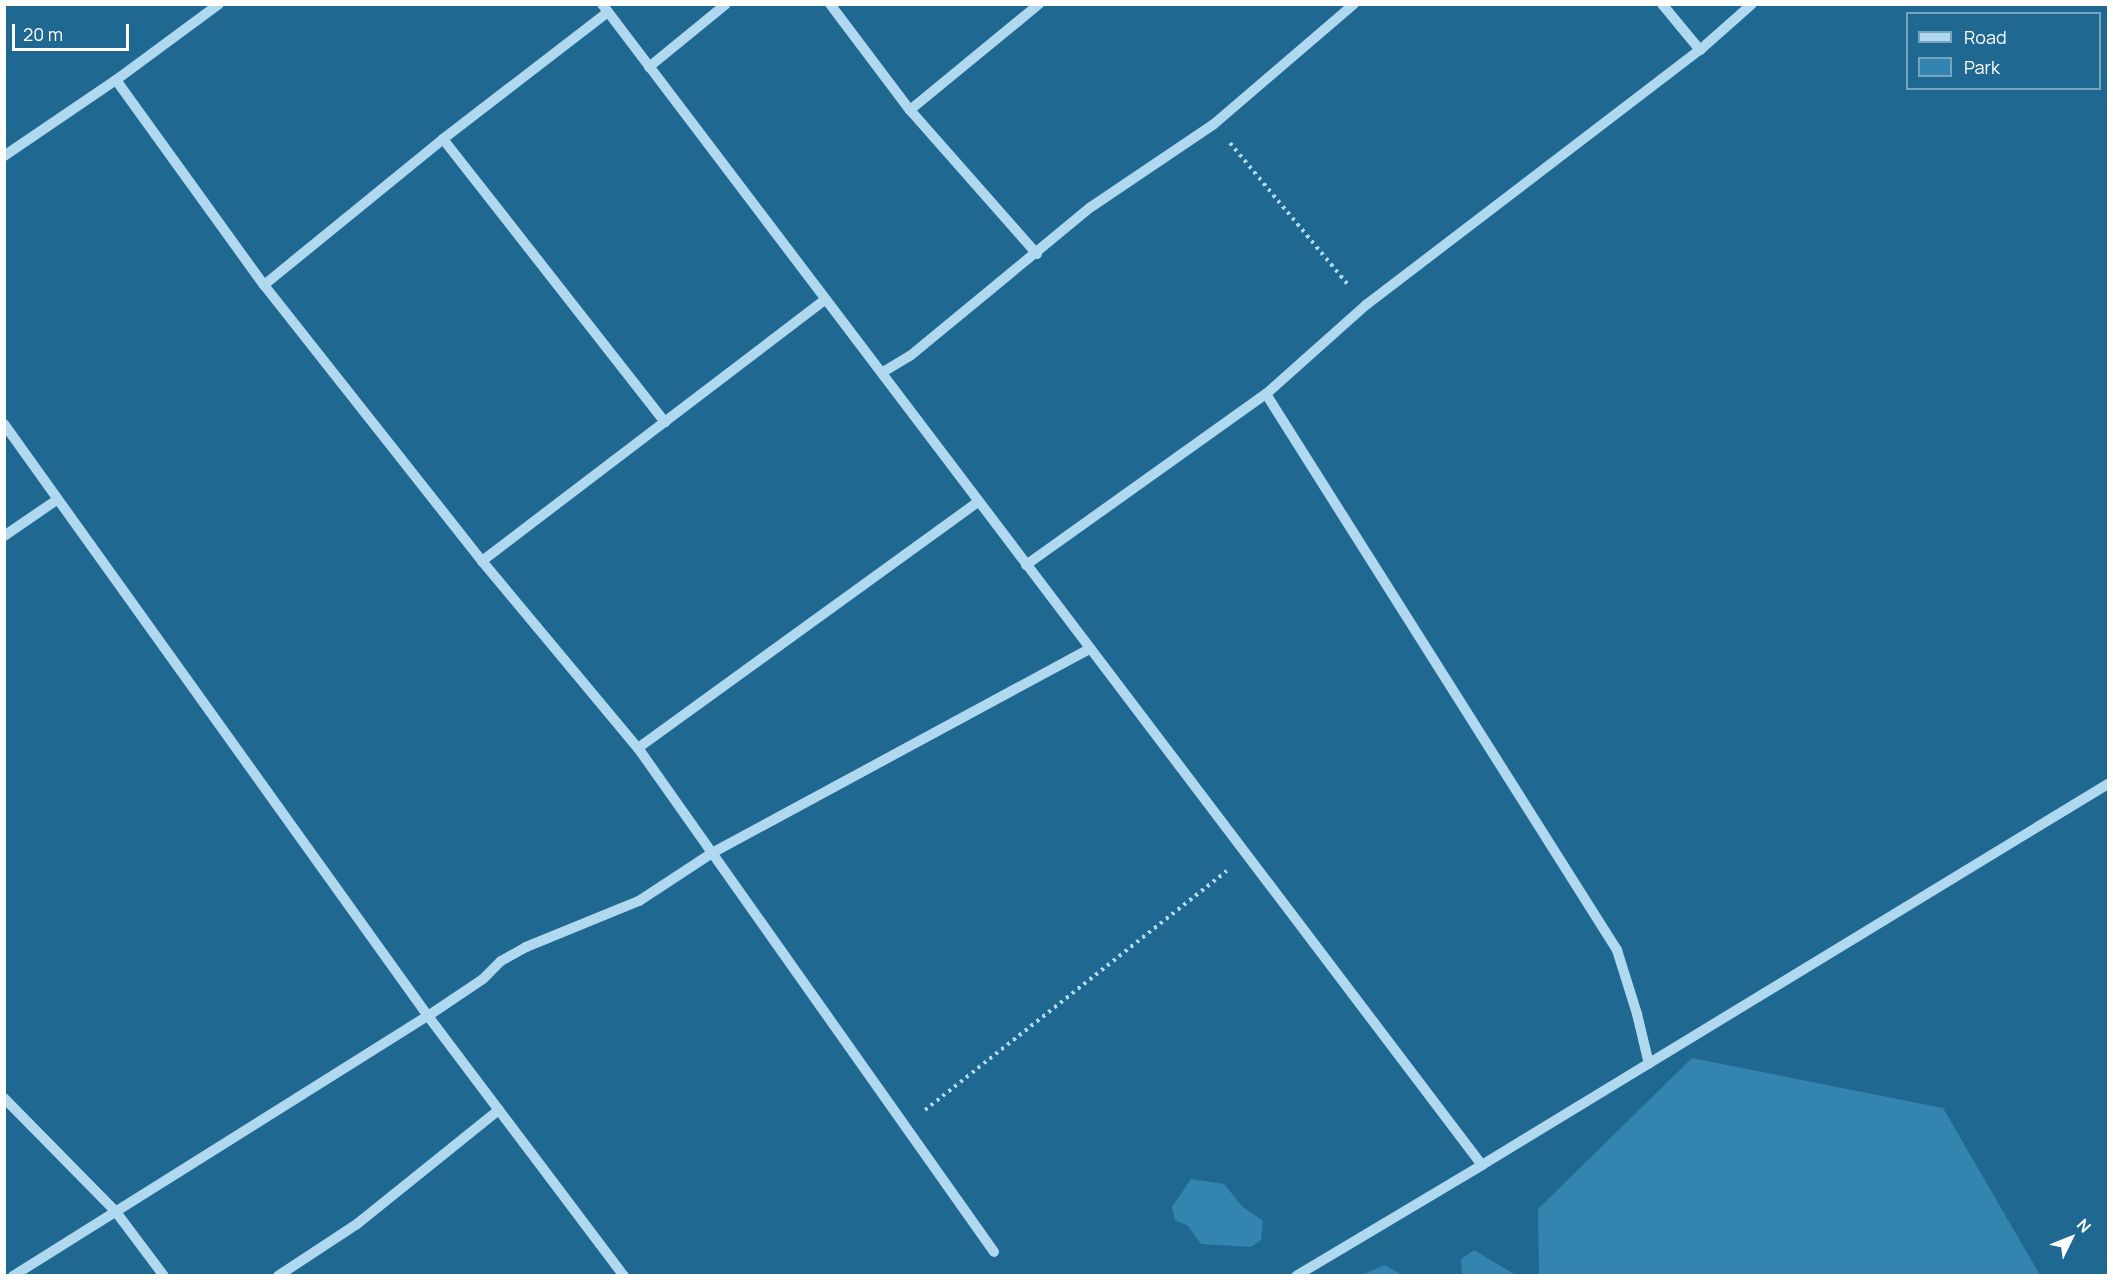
<!DOCTYPE html>
<style>
body{margin:0}
#map{position:relative;width:2113px;height:1280px;overflow:hidden;background:#1f6892;font-family:Manrope,sans-serif}
div>[style]{position:absolute}
.green>*{inset:0;background:#3384af}
.path>*{height:4px;margin-top:-2px;transform-origin:0;background:repeating-linear-gradient(90deg,#b0d8ee 0 3px,transparent 0 7.5px)}
.minor>*{height:10px;margin:-5px;padding:0 5px;transform-origin:5px;border-radius:5px;background:#b0d8ee}
span{translate:-50% -50%;white-space:nowrap;text-align:center;line-height:1.15;-webkit-text-stroke:4.5px #1f6892;paint-order:stroke}
.frame{position:absolute;inset:0;border:6px solid #fff;pointer-events:none}
.legend{position:absolute;left:1906px;top:12px;width:195px;height:78px;box-sizing:border-box;background:#1f6892;border:2px solid #79a4be;margin:0;padding:8px 10px;list-style:none;font-size:18px;color:#fff}
.legend li{display:flex;align-items:center;gap:12px;height:30px}
.legend b{width:30px;border:2px solid #79a4be}
.north{position:absolute;left:2041px;top:1208px;width:60px;height:60px;-webkit-text-stroke:4px #1f6892;paint-order:stroke;rotate:47deg;font-size:16px;font-weight:700;line-height:24px;text-align:center;color:#fff}
.north::after{content:'';display:block;margin:auto;width:21px;height:27px;background:#fff;clip-path:polygon(50% 0,100% 100%,50% 72%,0 100%)}
.scale{position:absolute;left:12px;top:24px;width:117px;height:27px;box-sizing:border-box;border:3px solid #fff;border-top:0;padding-left:8px;font-size:18px;line-height:21px;white-space:nowrap;color:#fff;-webkit-text-stroke:4px #1f6892;paint-order:stroke}
</style>
<div id="map">
<div class="green">
<i style="clip-path:polygon(1692px 1058px,1943px 1108px,2040px 1275px,1539px 1275px,1538px 1209px)"></i>
<i style="clip-path:polygon(1191px 1179px,1224px 1184px,1243px 1207px,1263px 1221px,1261px 1240px,1251px 1247px,1201px 1244px,1188px 1226px,1175px 1220px,1172px 1207px)"></i>
<i style="clip-path:polygon(1474px 1250px,1499px 1265px,1516px 1275px,1462px 1275px,1461px 1259px)"></i>
<i style="clip-path:polygon(1385px 1265px,1402px 1275px,1361px 1275px)"></i>
</div>
<div class="path">
<i style="left:1230px;top:143px;width:187px;rotate:50.2deg"></i>
<i style="left:925px;top:1110px;width:385px;rotate:-38.4deg"></i>
</div>
<div class="minor">
<i style="left:602px;top:4px;width:1457px;rotate:52.84deg"></i>
<i style="left:830px;top:4px;width:133px;rotate:53deg"></i>
<i style="left:910px;top:110px;width:192px;rotate:48.6deg"></i>
<i style="left:1662px;top:4px;width:60px;rotate:50.4deg"></i>
<i style="left:649px;top:67px;width:99px;rotate:-39.3deg"></i>
<i style="left:116px;top:80px;width:253px;rotate:54.2deg"></i>
<i style="left:264px;top:285px;width:352px;rotate:51.7deg"></i>
<i style="left:482px;top:561px;width:244px;rotate:50.2deg"></i>
<i style="left:638px;top:748px;width:617px;rotate:54.76deg"></i>
<i style="left:910px;top:110px;width:167px;rotate:-39.4deg"></i>
<i style="left:443px;top:139px;width:360px;rotate:51.9deg"></i>
<i style="left:4px;top:156px;width:135px;rotate:-34.2deg"></i>
<i style="left:116px;top:80px;width:128px;rotate:-36.4deg"></i>
<i style="left:264px;top:285px;width:231px;rotate:-39.2deg"></i>
<i style="left:443px;top:139px;width:208px;rotate:-37.6deg"></i>
<i style="left:883px;top:372px;width:31px;rotate:-31deg"></i>
<i style="left:910px;top:356px;width:234px;rotate:-39.5deg"></i>
<i style="left:1091px;top:207px;width:148px;rotate:-34deg"></i>
<i style="left:1214px;top:124px;width:184px;rotate:-40.6deg"></i>
<i style="left:1266px;top:394px;width:658px;rotate:57.74deg"></i>
<i style="left:1617px;top:950px;width:67px;rotate:72.6deg"></i>
<i style="left:1637px;top:1014px;width:51px;rotate:76.5deg"></i>
<i style="left:4px;top:424px;width:728px;rotate:54.39deg"></i>
<i style="left:428px;top:1016px;width:326px;rotate:53deg"></i>
<i style="left:4px;top:536px;width:65px;rotate:-34.4deg"></i>
<i style="left:482px;top:561px;width:431px;rotate:-37.3deg"></i>
<i style="left:1026px;top:565px;width:295px;rotate:-35.5deg"></i>
<i style="left:1266px;top:394px;width:134px;rotate:-41.7deg"></i>
<i style="left:1366px;top:305px;width:420px;rotate:-37.4deg"></i>
<i style="left:1700px;top:50px;width:69px;rotate:-41.5deg"></i>
<i style="left:638px;top:748px;width:420px;rotate:-35.9deg"></i>
<i style="left:4px;top:1098px;width:160px;rotate:45.5deg"></i>
<i style="left:116px;top:1212px;width:80px;rotate:53.1deg"></i>
<i style="left:13px;top:1276px;width:490px;rotate:-32.1deg"></i>
<i style="left:428px;top:1016px;width:66px;rotate:-33.9deg"></i>
<i style="left:483px;top:979px;width:25px;rotate:-45deg"></i>
<i style="left:501px;top:961px;width:29px;rotate:-29deg"></i>
<i style="left:526px;top:947px;width:122px;rotate:-22.2deg"></i>
<i style="left:639px;top:901px;width:87px;rotate:-33.3deg"></i>
<i style="left:712px;top:853px;width:430px;rotate:-28.4deg"></i>
<i style="left:278px;top:1276px;width:95px;rotate:-33.4deg"></i>
<i style="left:357px;top:1224px;width:182px;rotate:-38.8deg"></i>
<i style="left:1296px;top:1276px;width:217px;rotate:-30.8deg"></i>
<i style="left:1482px;top:1165px;width:733px;rotate:-31.33deg"></i>
</div>
<div class="frame"></div>
<ul class="legend">
<li><b style="height:8px;background:#b0d8ee"></b>Road</li>
<li><b style="height:16px;background:#3384af"></b>Park</li>
</ul>
<div class="north">N</div>
<div class="scale">20 m</div>
</div>
